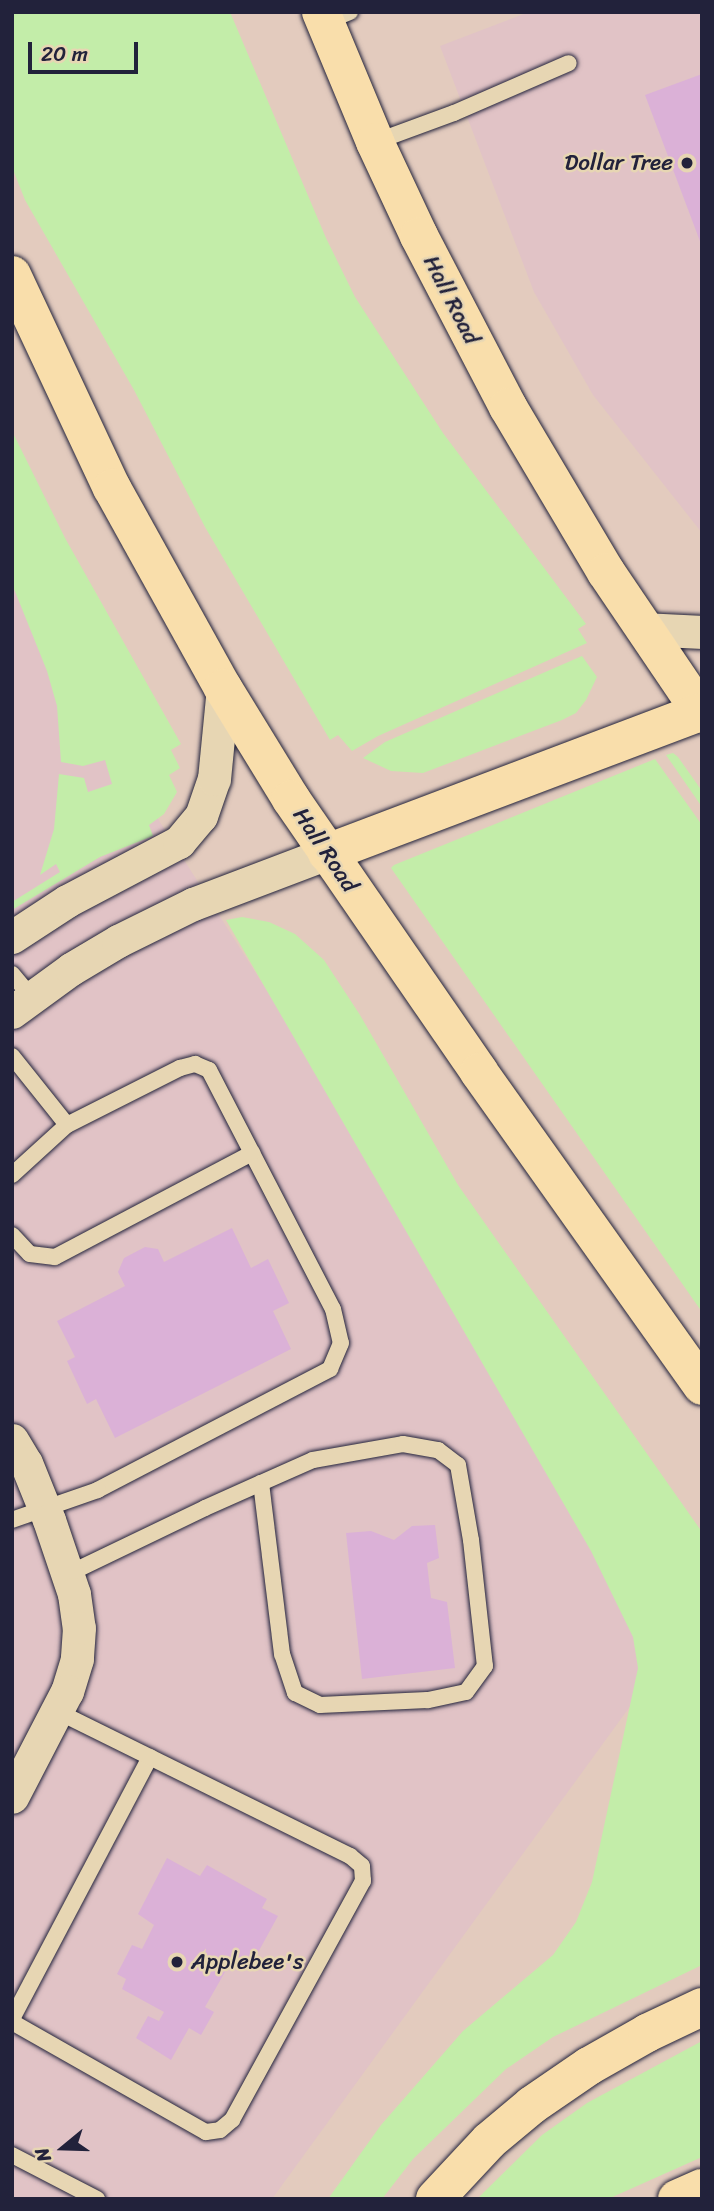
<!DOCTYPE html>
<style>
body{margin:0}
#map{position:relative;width:714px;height:2211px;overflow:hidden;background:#e3cbbe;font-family:Sriracha,sans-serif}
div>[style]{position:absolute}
.built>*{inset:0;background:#e1c3c6}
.green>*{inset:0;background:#c3eda9}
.building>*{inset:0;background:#dbb1d7}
.roads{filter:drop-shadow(0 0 2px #22223b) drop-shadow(0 0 2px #22223b)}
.service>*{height:16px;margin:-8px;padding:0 8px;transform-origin:8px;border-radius:8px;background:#e7d6b3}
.minor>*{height:33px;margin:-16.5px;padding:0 16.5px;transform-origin:16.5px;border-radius:16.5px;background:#e7d6b3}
.trunk>*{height:38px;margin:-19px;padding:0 19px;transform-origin:19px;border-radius:19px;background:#f9deab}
.motorway>*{height:38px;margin:-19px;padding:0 19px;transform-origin:19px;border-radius:19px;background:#f9deab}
.dots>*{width:19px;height:19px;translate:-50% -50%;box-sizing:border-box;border:4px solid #e7d6b3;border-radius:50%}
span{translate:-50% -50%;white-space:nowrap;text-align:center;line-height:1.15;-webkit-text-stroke:5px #e7d6b3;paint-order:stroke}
.poi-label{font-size:23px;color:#22223b}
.right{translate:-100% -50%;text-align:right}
.left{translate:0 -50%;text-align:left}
.street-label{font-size:23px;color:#22223b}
.frame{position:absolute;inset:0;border:14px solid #22223b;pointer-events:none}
.north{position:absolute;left:28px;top:2113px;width:70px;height:70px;-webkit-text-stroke:5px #e7d6b3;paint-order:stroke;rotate:251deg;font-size:19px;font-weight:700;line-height:28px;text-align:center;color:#22223b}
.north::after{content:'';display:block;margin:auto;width:24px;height:32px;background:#22223b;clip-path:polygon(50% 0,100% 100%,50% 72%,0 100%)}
.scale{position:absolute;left:28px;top:42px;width:110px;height:32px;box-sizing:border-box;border:4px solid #22223b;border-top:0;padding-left:9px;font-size:21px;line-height:24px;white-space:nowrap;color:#22223b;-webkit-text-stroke:5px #e7d6b3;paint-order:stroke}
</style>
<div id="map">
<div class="built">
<i style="clip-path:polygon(529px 12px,702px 12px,702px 533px,593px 395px,534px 292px,440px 46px)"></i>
<i style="clip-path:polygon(12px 546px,111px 745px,679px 1639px,272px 2199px,12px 2199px)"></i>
</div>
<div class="green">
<i style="clip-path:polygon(12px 12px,230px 12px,326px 238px,355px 297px,443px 433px,586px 624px,578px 629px,587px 643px,378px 736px,352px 751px,338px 735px,330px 740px,205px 527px,134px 390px,25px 200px,12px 167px)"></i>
<i style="clip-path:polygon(12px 431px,65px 538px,181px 744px,171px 750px,180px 768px,169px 775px,177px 792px,164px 814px,149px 825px,153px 836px,100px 857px,12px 910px,12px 902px,60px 872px,56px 864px,40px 875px,54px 829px,59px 774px,84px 778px,88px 792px,112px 784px,105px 760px,83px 766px,61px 762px,57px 706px,47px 671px,12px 584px)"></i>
<i style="clip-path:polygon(582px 656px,597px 677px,586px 700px,576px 713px,562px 720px,423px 773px,391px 771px,363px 758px,385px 742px)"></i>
<i style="clip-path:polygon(673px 753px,678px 757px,702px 791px,702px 807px,666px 755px)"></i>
<i style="clip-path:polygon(655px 759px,702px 825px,702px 1312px,391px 868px,394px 865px)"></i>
<i style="clip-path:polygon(242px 917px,269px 922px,295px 934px,324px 960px,360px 1015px,458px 1185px,702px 1532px,702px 1965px,553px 2037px,506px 2069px,413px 2159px,382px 2199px,328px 2199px,381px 2125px,463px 2031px,553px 1955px,576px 1922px,592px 1882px,638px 1668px,633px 1637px,591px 1551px,226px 920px)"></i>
<i style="clip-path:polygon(702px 2041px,702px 2157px,608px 2199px,477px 2199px,542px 2135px,587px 2103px)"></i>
</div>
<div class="building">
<i style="clip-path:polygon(702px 74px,702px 244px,701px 244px,645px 95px)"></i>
<i style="clip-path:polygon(232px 1228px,251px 1268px,268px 1259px,289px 1303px,273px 1311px,291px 1349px,115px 1438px,96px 1399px,87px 1404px,67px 1361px,75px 1357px,57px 1321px,125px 1286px,118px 1272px,124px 1258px,145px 1247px,158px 1249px,164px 1262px)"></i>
<i style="clip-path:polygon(435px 1525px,439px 1558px,427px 1563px,431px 1598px,447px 1602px,455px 1668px,362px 1679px,346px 1533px,371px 1531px,394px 1540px,412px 1526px)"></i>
<i style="clip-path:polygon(167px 1858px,200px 1876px,207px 1865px,267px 1899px,262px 1908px,278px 1916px,250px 1967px,233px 1958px,205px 2007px,214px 2012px,201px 2035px,189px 2028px,171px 2060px,136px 2038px,148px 2016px,159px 2021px,164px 2012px,122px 1989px,126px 1979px,117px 1974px,132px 1945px,142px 1949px,154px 1925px,138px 1914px)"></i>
</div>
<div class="roads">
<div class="service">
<i style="left:325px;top:22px;width:27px;rotate:-22deg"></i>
<i style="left:375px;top:142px;width:84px;rotate:-20.2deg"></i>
<i style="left:454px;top:113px;width:125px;rotate:-23.5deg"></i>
<i style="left:12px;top:974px;width:30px;rotate:50deg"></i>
<i style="left:12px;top:1056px;width:88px;rotate:51.4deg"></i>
<i style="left:12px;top:1175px;width:74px;rotate:-42.3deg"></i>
<i style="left:67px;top:1125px;width:127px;rotate:-26.8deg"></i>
<i style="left:180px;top:1068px;width:16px;rotate:-15deg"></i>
<i style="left:195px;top:1064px;width:15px;rotate:23deg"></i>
<i style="left:209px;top:1070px;width:269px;rotate:62.6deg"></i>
<i style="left:333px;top:1309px;width:35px;rotate:77deg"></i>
<i style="left:341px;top:1343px;width:28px;rotate:113deg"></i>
<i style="left:330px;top:1369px;width:262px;rotate:152.5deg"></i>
<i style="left:98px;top:1490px;width:91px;rotate:160.8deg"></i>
<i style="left:12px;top:1235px;width:26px;rotate:47deg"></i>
<i style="left:30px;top:1254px;width:25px;rotate:7deg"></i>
<i style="left:55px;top:1257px;width:223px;rotate:-27.8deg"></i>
<i style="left:68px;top:1574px;width:152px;rotate:-25.7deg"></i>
<i style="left:205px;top:1508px;width:61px;rotate:-24.1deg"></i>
<i style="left:261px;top:1483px;width:57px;rotate:-23.9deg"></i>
<i style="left:313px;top:1460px;width:91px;rotate:-10.1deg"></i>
<i style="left:403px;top:1444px;width:36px;rotate:10deg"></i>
<i style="left:438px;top:1450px;width:25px;rotate:37deg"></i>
<i style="left:458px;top:1465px;width:76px;rotate:80.2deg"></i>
<i style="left:471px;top:1540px;width:127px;rotate:83.7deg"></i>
<i style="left:485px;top:1666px;width:32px;rotate:126deg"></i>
<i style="left:466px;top:1692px;width:40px;rotate:168deg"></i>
<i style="left:427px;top:1700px;width:107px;rotate:177.3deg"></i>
<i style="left:320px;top:1705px;width:28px;rotate:-154deg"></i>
<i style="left:295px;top:1693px;width:41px;rotate:-108.4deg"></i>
<i style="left:282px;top:1654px;width:172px;rotate:-97deg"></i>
<i style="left:12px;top:2019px;width:296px;rotate:-62.2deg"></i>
<i style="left:12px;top:2022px;width:223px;rotate:29.6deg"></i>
<i style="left:206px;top:2132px;width:14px;rotate:-8deg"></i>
<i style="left:220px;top:2130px;width:16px;rotate:-40deg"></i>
<i style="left:232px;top:2120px;width:273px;rotate:-61.3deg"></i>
<i style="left:363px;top:1881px;width:15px;rotate:-94deg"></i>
<i style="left:362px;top:1866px;width:16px;rotate:-140deg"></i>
<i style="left:350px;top:1856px;width:327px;rotate:-153.7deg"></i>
<i style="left:12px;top:2155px;width:96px;rotate:27.4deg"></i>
</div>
<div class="minor">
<i style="left:643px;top:629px;width:59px;rotate:2.9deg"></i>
<i style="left:12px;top:937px;width:66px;rotate:-33.2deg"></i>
<i style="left:67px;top:901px;width:127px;rotate:-27.8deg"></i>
<i style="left:179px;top:842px;width:34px;rotate:-50deg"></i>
<i style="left:201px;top:816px;width:39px;rotate:-71deg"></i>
<i style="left:214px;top:779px;width:91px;rotate:-84.4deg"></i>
<i style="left:12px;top:1012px;width:73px;rotate:-36.1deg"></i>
<i style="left:71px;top:969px;width:55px;rotate:-30.8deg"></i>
<i style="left:118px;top:941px;width:84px;rotate:-26.3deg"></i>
<i style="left:193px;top:904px;width:143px;rotate:-20.8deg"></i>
<i style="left:12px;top:1440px;width:27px;rotate:59deg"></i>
<i style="left:26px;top:1463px;width:61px;rotate:68deg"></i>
<i style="left:49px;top:1520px;width:78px;rotate:71.3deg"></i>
<i style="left:74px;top:1594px;width:34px;rotate:82deg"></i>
<i style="left:79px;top:1628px;width:31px;rotate:94deg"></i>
<i style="left:77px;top:1659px;width:34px;rotate:107deg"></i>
<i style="left:67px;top:1691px;width:119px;rotate:117.4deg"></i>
</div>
<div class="trunk">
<i style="left:321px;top:12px;width:141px;rotate:67.4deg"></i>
<i style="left:375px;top:142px;width:104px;rotate:64.9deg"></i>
<i style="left:419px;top:236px;width:193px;rotate:62.5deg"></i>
<i style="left:508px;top:407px;width:192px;rotate:59.3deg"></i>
<i style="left:606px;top:572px;width:171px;rotate:55.9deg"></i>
<i style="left:12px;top:275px;width:235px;rotate:64.9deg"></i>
<i style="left:112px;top:488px;width:229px;rotate:61deg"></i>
<i style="left:223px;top:688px;width:130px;rotate:58.5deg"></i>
<i style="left:291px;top:799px;width:331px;rotate:55.4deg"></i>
<i style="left:479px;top:1072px;width:385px;rotate:54.6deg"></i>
<i style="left:327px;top:853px;width:400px;rotate:-20.7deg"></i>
</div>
<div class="motorway">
<i style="left:435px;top:2199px;width:79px;rotate:-47deg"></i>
<i style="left:489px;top:2141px;width:56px;rotate:-39.9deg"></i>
<i style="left:532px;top:2105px;width:69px;rotate:-34.4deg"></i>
<i style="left:589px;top:2066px;width:67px;rotate:-29.6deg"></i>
<i style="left:647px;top:2033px;width:61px;rotate:-25.3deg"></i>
<i style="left:677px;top:2199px;width:27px;rotate:-24deg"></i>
</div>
</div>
<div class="dots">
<i style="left:687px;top:163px;background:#22223b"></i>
<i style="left:177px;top:1962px;background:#22223b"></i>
</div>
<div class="poi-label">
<span class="right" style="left:673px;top:163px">Dollar Tree</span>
<span class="left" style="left:191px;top:1962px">Applebee's</span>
</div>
<div class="street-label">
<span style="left:451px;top:300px;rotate:63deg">Hall Road</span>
<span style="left:325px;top:850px;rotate:56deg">Hall Road</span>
</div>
<div class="frame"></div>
<div class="north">N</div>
<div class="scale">20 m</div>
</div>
